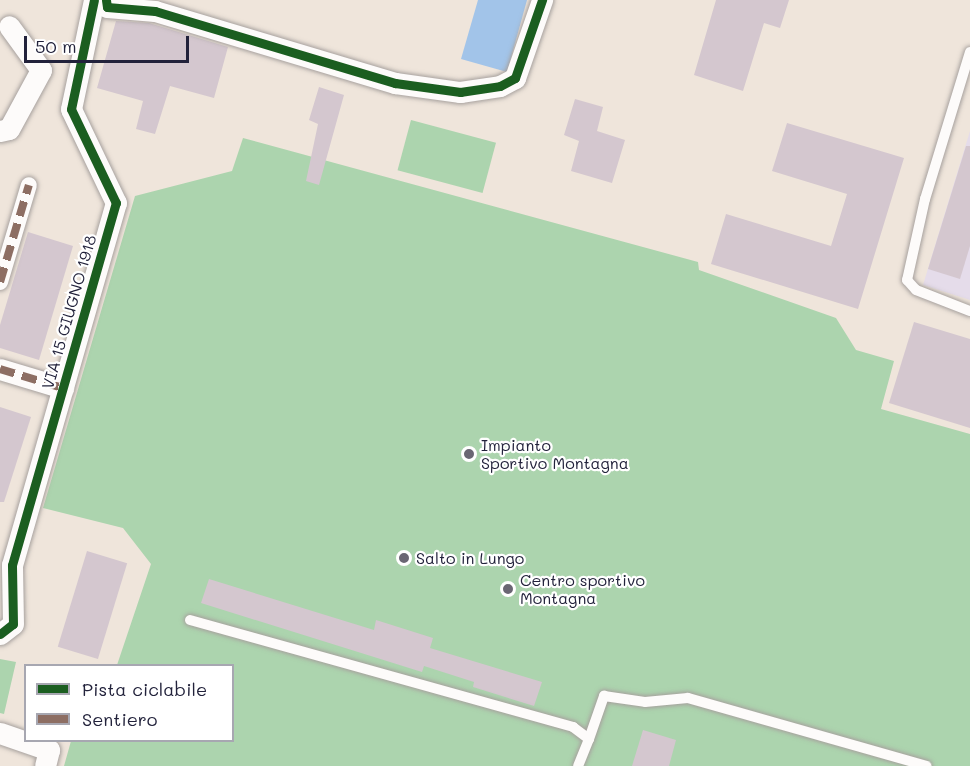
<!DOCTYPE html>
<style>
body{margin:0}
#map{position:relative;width:970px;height:766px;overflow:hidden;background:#efe5db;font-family:Mali,sans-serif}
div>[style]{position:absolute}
.built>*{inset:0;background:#e5dcea}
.green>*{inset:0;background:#acd4ae;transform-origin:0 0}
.water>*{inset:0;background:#a2c4e9}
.building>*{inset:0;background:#d4c7cf;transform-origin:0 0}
.roads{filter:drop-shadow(0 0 2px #a7a19e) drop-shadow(0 0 2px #a7a19e)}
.service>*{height:10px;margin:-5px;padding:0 5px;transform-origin:5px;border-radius:5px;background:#fdfbfa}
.pedestrian>*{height:16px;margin:-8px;padding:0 8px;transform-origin:8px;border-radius:8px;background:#fdfbfa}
.minor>*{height:21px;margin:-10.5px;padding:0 10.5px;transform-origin:10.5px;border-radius:10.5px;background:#fdfbfa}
.quiet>*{height:8px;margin-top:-4px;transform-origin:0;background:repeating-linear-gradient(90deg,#8d6e63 0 15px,transparent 0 23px)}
.cycleway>*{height:9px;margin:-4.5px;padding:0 4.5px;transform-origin:4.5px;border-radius:4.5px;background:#1b5e20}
.dots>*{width:16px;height:16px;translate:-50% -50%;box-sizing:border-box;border:3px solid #fff;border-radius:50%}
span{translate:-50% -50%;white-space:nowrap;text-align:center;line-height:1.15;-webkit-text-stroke:4.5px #fff;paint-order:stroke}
.street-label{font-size:16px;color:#22223b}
.poi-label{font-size:16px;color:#22223b}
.left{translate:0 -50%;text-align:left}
.legend{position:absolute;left:24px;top:664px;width:210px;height:78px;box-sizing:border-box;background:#fff;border:2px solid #a7a7b1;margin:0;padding:8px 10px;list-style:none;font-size:18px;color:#22223b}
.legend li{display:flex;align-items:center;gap:12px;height:30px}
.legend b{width:30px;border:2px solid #a7a7b1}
.scale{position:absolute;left:24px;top:36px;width:165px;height:27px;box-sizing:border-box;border:3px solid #22223b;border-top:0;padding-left:8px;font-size:18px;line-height:21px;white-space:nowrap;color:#22223b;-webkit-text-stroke:4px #fff;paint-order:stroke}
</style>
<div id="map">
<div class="built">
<i style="clip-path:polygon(970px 131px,970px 300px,923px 285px)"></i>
</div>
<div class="green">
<i style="left:411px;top:120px;width:88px;height:52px;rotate:15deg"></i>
<i style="clip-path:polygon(243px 138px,698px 262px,699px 270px,836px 318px,856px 350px,894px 361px,881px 409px,970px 434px,970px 766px,64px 766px,71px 741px,232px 740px,232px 666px,117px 665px,151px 564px,123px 528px,43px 508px,135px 196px,232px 171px)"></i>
<i style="clip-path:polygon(0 659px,16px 662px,4px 714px,0 713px)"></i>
</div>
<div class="water">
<i style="clip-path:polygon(478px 0,527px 0,507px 72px,461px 59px)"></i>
</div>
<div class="building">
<i style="clip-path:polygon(716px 0,789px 0,780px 28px,764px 23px,743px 91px,694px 75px)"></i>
<i style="clip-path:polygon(116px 21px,149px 23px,228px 47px,214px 98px,170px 86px,155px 134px,136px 129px,143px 101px,97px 88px)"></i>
<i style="clip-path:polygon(319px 87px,344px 95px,319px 185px,306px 181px,318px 124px,309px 120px)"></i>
<i style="clip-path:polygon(575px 99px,603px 107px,597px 131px,625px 140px,612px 183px,571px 171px,579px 141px,564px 135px)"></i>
<i style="clip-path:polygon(787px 123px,904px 158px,858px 309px,711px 264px,726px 214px,831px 246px,847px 194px,772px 171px)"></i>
<i style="clip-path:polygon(966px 146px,970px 146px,970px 246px,960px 279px,928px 269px)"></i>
<i style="clip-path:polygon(28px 232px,73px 246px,39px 360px,0 348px,0 325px)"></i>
<i style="clip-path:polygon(914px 322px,970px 339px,970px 428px,889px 403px)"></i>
<i style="clip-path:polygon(0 407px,31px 417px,4px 502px,0 502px)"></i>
<i style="left:87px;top:551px;width:42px;height:100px;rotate:17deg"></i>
<i style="clip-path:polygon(209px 579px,374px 630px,376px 620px,433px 638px,430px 648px,542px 682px,534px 706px,473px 687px,474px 682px,424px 666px,422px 672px,201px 603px)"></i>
<i style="clip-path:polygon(643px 730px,676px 740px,669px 766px,632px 766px)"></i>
</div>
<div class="roads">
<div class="service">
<i style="left:970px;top:52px;width:154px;rotate:107deg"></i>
<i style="left:925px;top:199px;width:83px;rotate:102.5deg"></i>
<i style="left:907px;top:280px;width:13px;rotate:48deg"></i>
<i style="left:916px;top:290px;width:58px;rotate:21.3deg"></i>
<i style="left:190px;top:620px;width:398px;rotate:15.6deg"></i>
<i style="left:573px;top:727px;width:20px;rotate:37deg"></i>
<i style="left:589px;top:739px;width:29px;rotate:112deg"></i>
<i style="left:589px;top:739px;width:46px;rotate:-70.8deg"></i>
<i style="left:604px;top:696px;width:41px;rotate:8.3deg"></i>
<i style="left:645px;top:702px;width:43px;rotate:-5.3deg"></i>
<i style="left:688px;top:698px;width:248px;rotate:15.9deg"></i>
</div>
<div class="pedestrian">
<i style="left:0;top:282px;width:101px;rotate:-73.4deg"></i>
</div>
<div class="minor">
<i style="left:106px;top:0;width:7px;rotate:82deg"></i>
<i style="left:107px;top:7px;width:48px;rotate:4.8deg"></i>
<i style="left:155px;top:11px;width:251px;rotate:16.7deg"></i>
<i style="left:395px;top:83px;width:66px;rotate:7.9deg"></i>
<i style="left:460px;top:92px;width:40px;rotate:-8.5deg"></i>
<i style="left:500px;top:86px;width:17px;rotate:-28deg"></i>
<i style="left:515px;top:78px;width:83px;rotate:-70.9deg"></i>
<i style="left:0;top:131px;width:9px;rotate:-13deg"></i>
<i style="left:9px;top:129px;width:67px;rotate:-61.5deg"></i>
<i style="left:41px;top:70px;width:54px;rotate:-126deg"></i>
<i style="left:0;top:369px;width:66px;rotate:16.8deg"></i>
<i style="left:0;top:634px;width:16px;rotate:-38deg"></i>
<i style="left:13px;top:624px;width:59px;rotate:-91deg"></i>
<i style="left:12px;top:565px;width:377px;rotate:-74deg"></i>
<i style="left:116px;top:203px;width:104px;rotate:-115.6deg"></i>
<i style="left:71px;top:109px;width:111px;rotate:-78.1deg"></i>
<i style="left:0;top:733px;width:52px;rotate:19.1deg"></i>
<i style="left:49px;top:750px;width:16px;rotate:104deg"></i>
</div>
</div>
<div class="quiet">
<i style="left:0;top:282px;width:101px;rotate:-73.4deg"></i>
<i style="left:0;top:369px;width:66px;rotate:16.8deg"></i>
</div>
<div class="cycleway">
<i style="left:106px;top:0;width:7px;rotate:82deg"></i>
<i style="left:107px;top:7px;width:48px;rotate:4.8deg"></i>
<i style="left:155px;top:11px;width:251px;rotate:16.7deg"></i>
<i style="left:395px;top:83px;width:66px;rotate:7.9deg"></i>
<i style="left:460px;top:92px;width:40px;rotate:-8.5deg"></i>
<i style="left:500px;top:86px;width:17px;rotate:-28deg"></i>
<i style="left:515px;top:78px;width:83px;rotate:-70.9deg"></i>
<i style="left:0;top:634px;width:16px;rotate:-38deg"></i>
<i style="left:13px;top:624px;width:59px;rotate:-91deg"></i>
<i style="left:12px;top:565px;width:377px;rotate:-74deg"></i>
<i style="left:116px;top:203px;width:104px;rotate:-115.6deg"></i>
<i style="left:71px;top:109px;width:111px;rotate:-78.1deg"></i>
</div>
<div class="dots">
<i style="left:469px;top:454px;background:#6a6673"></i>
<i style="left:404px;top:558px;background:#6a6673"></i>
<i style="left:508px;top:589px;background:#6a6673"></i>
</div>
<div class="street-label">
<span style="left:69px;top:312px;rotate:-74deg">VIA 15 GIUGNO 1918</span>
</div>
<div class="poi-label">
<span class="left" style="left:481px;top:454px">Impianto<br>Sportivo Montagna</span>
<span class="left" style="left:416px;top:558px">Salto in Lungo</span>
<span class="left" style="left:520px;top:589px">Centro sportivo<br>Montagna</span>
</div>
<ul class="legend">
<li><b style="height:8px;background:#1b5e20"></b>Pista ciclabile</li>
<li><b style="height:8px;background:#8d6e63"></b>Sentiero</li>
</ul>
<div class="scale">50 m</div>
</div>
